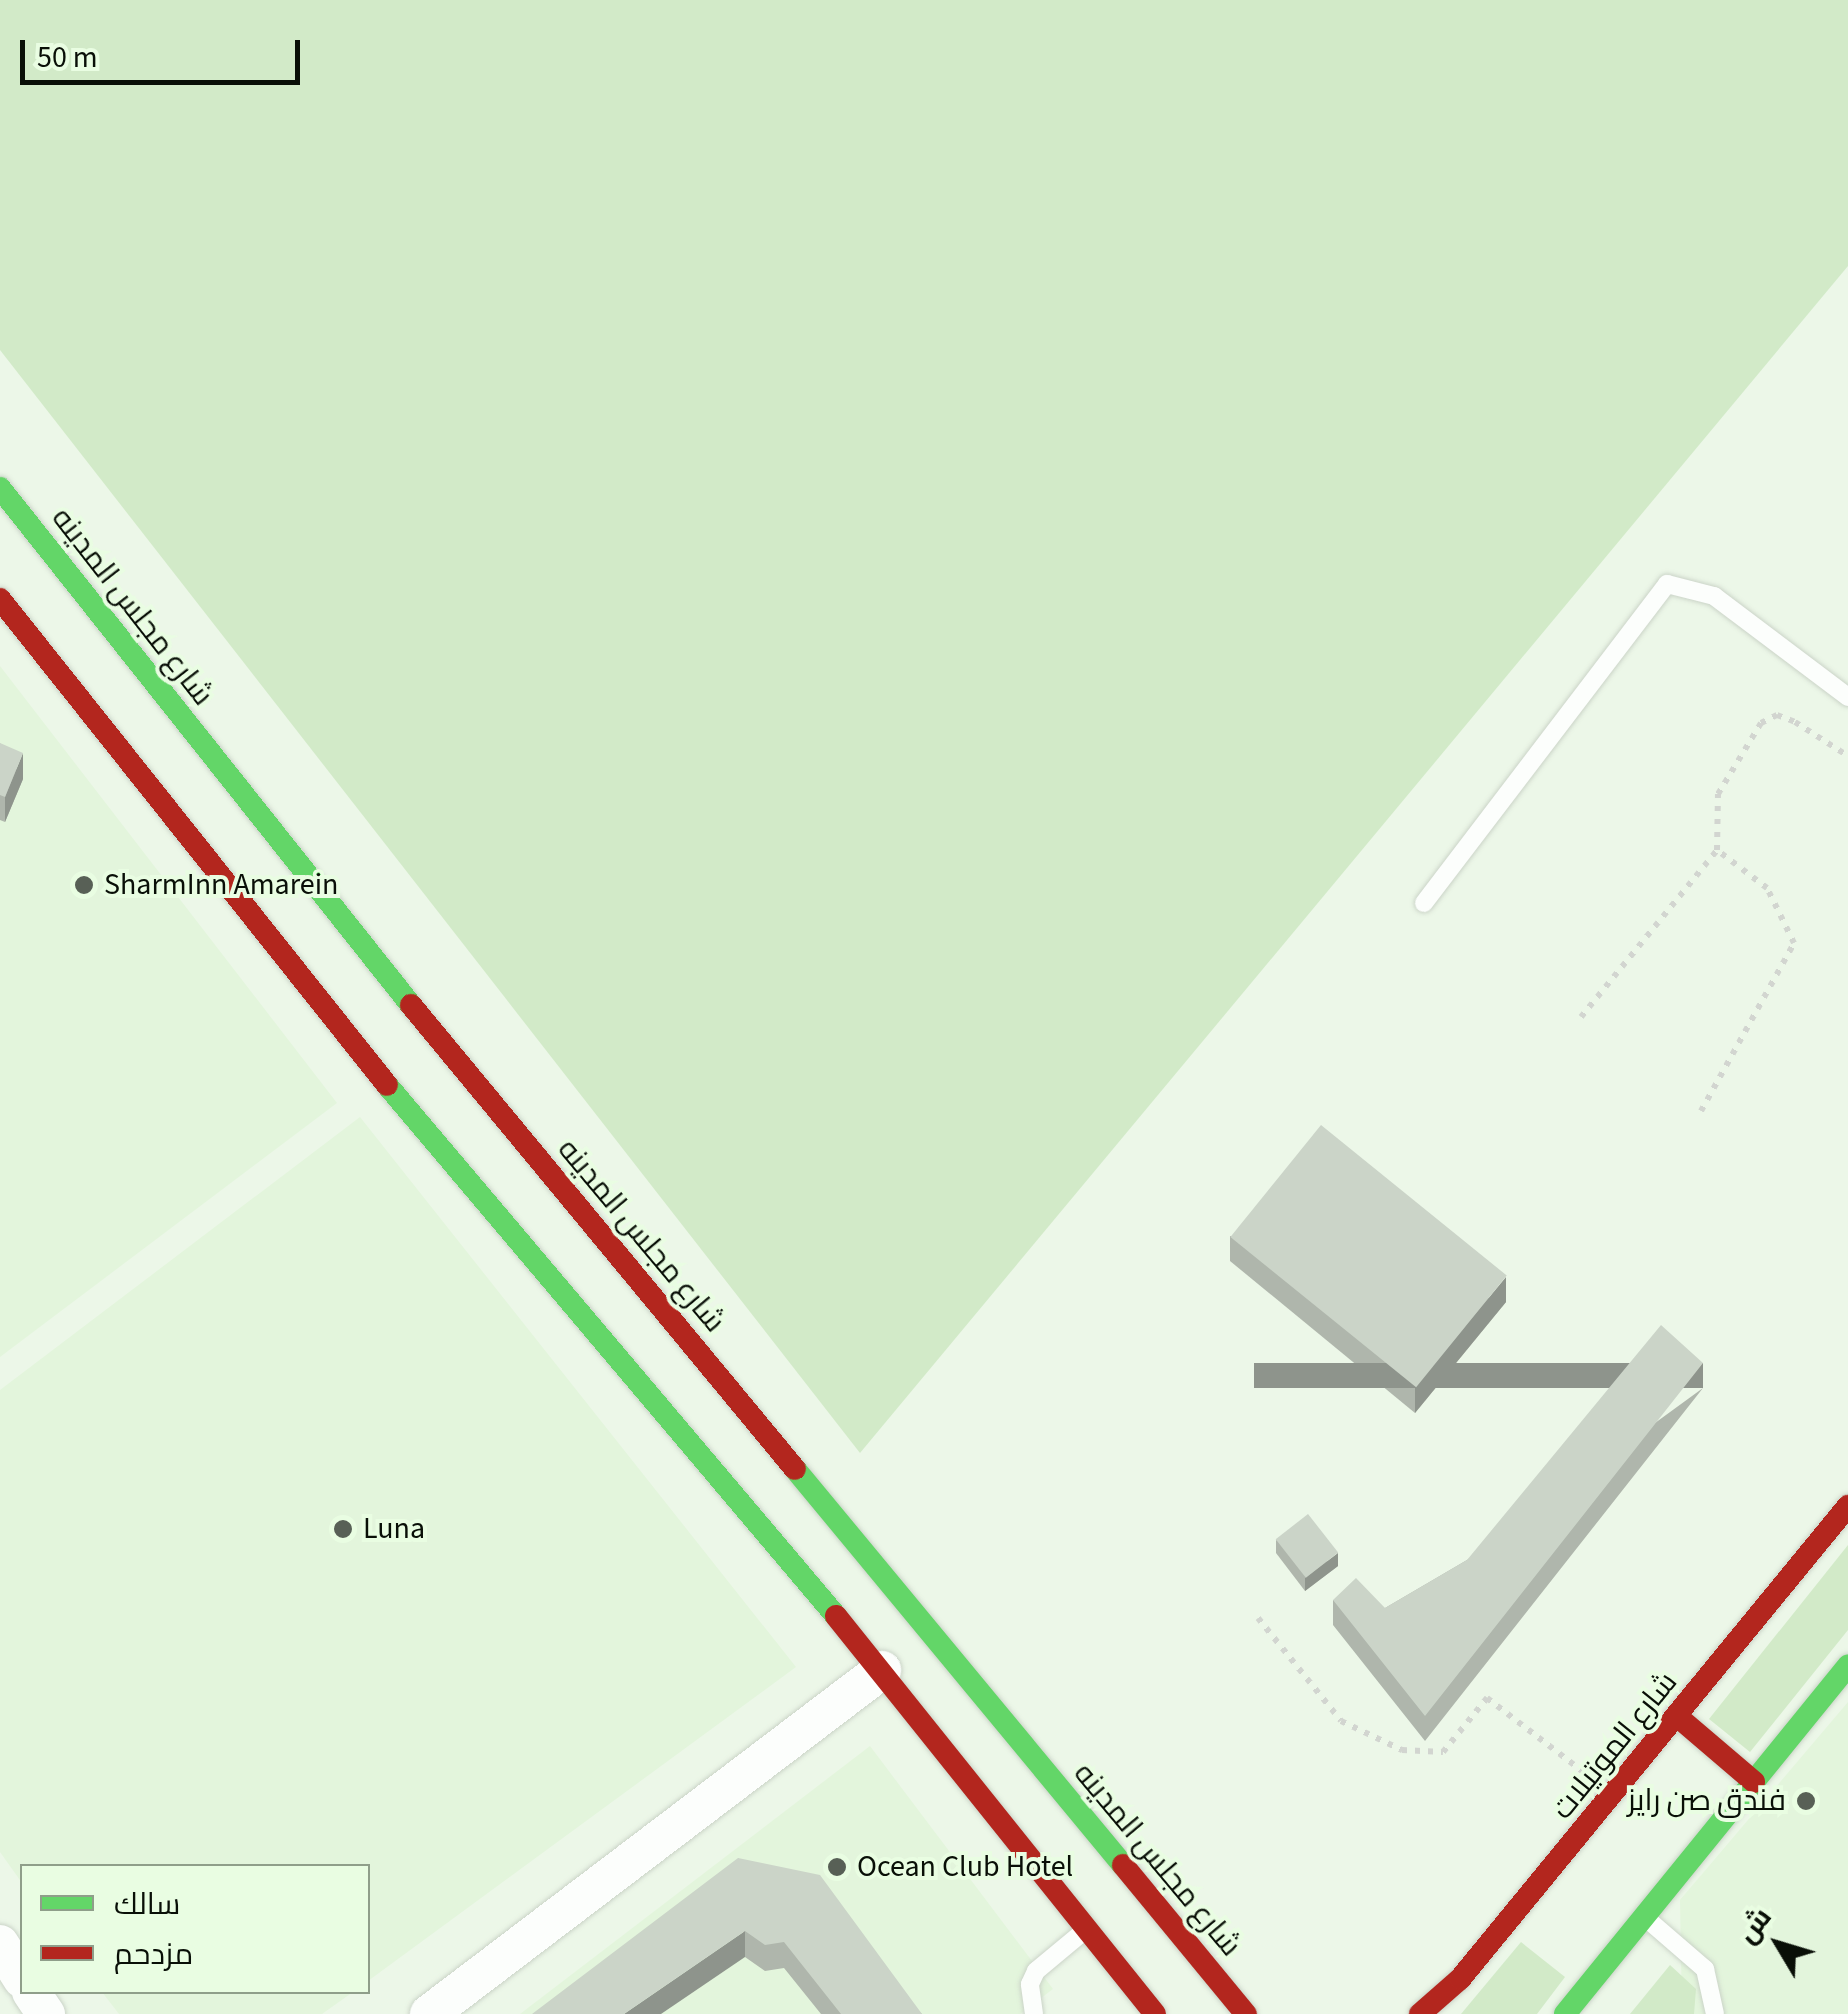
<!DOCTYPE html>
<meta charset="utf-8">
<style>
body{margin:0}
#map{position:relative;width:1848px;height:2014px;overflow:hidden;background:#ecf7e8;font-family:"Source Sans 3",Cairo,sans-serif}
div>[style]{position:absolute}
.built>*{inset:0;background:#e3f5dc}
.green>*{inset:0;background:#d2eac8}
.path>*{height:6px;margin-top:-3px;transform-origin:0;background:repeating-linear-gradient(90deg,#d2d5d0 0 5px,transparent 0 13px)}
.roads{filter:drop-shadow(0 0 2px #cbd4c8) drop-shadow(0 0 2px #cbd4c8)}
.lane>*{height:18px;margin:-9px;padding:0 9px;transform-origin:9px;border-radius:9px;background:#fcfefc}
.street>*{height:38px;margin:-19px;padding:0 19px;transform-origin:19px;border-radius:19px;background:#fcfefc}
.fast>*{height:22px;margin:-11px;padding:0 11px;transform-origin:11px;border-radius:11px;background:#63d668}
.jam>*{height:22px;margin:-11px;padding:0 11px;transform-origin:11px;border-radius:11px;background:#b3261e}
.wall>*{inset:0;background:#afb6ac}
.shaded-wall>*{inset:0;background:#8e948c;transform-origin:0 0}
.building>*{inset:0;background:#cbd4c8;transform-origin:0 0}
.dots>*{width:28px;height:28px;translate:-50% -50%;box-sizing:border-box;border:5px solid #e9fde2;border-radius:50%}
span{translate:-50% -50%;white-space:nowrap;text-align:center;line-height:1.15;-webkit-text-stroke:8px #e9fde2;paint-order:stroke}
.street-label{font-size:30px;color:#090f07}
.poi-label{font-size:30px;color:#090f07}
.left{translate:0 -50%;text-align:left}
.right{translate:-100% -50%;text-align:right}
.legend{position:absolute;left:20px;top:1864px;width:350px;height:130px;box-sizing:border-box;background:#e9fde2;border:2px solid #8f9e8a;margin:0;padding:12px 18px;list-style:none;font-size:30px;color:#090f07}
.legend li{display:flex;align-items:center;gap:20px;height:50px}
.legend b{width:50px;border:2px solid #8f9e8a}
.north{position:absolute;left:1728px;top:1894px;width:100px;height:100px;-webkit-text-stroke:8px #e9fde2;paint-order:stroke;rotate:308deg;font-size:28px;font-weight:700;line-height:40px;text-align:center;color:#090f07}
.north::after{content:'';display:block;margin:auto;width:35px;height:45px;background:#090f07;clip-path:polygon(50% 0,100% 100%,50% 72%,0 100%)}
.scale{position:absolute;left:20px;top:40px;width:280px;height:45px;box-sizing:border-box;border:5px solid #090f07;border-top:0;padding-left:12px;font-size:30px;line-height:35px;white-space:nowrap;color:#090f07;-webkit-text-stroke:8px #e9fde2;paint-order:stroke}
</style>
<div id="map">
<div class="built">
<i style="clip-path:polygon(0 666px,337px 1103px,0 1357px)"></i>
<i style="clip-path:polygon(360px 1117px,796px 1667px,368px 1981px,368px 1866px,22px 1866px,22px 1883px,0 1852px,0 1390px)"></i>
<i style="clip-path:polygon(1848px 1702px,1848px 2014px,1682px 2014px,1680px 1900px)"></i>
<i style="clip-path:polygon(870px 1746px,1053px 1989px,1020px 2014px,520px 2014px)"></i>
<i style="clip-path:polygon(102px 1992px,353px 1992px,322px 2014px,119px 2014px)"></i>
</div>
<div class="green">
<i style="clip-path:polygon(0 0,1848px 0,1848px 266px,860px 1453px,0 350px)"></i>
<i style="clip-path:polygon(1848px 1545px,1848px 1630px,1750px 1752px,1709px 1719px)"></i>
<i style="clip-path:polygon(1521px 1942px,1565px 1977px,1537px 2014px,1461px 2014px)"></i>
<i style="clip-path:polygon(1670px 1965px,1696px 1989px,1694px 2014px,1630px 2014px)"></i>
</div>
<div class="path">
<i style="left:1581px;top:1017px;width:215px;rotate:-50.8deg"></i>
<i style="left:1717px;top:850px;width:56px;rotate:-89deg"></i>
<i style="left:1718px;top:794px;width:83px;rotate:-58.8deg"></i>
<i style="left:1761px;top:723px;width:18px;rotate:-27deg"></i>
<i style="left:1777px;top:715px;width:19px;rotate:21deg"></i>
<i style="left:1795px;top:722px;width:63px;rotate:32.7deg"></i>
<i style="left:1701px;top:1111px;width:192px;rotate:-61deg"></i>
<i style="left:1794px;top:943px;width:61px;rotate:-116.1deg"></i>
<i style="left:1767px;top:888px;width:63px;rotate:-142.8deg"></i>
<i style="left:1258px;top:1618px;width:132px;rotate:51.1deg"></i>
<i style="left:1341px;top:1721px;width:68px;rotate:25.4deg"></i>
<i style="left:1402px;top:1750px;width:41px;rotate:2.8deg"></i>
<i style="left:1443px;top:1752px;width:70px;rotate:-50.8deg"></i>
<i style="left:1487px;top:1698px;width:120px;rotate:37.5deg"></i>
</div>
<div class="roads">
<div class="lane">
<i style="left:1424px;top:903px;width:401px;rotate:-52.7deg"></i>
<i style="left:1667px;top:584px;width:49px;rotate:14.3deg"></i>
<i style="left:1714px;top:596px;width:168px;rotate:37deg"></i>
<i style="left:1647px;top:1919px;width:77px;rotate:40.8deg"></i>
<i style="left:1705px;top:1969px;width:46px;rotate:77.5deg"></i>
<i style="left:1034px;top:2014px;width:30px;rotate:-98deg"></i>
<i style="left:1030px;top:1984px;width:14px;rotate:-65deg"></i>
<i style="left:1036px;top:1971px;width:62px;rotate:-39.8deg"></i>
</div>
<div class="street">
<i style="left:0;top:1944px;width:41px;rotate:57.8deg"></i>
<i style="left:31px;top:1992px;width:27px;rotate:56deg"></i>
<i style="left:429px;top:2014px;width:569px;rotate:-37.21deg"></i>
</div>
<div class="fast">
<i style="left:0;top:488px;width:660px;rotate:51.52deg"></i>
<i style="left:387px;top:1085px;width:695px;rotate:49.78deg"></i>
<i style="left:795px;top:1469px;width:514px;rotate:50.37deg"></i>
<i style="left:1565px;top:2014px;width:449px;rotate:-50.9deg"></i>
</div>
<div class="jam">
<i style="left:0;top:599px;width:621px;rotate:51.47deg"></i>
<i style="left:411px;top:1005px;width:602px;rotate:50.39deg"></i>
<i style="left:836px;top:1616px;width:510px;rotate:51.29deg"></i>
<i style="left:1678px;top:1717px;width:100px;rotate:40.5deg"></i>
<i style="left:1123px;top:1865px;width:193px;rotate:50.5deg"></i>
<i style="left:1420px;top:2014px;width:53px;rotate:-41.2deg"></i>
<i style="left:1460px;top:1979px;width:612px;rotate:-50.64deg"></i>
</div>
</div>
<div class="wall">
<i style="clip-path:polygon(0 743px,23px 779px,5px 822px,0 820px)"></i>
<i style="clip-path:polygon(1230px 1236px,1506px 1302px,1415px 1413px,1230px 1261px)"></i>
<i style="clip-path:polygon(1703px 1388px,1425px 1741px,1333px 1625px,1333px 1600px,1385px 1608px,1467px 1560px)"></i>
<i style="clip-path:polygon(1276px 1540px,1338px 1566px,1305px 1591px,1276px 1553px)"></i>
<i style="clip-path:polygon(738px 1858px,922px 2014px,821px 2014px,784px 1968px,765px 1971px,745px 1957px)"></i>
</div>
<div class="shaded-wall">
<i style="clip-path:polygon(23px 753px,23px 779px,5px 822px,5px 797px)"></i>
<i style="clip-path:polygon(1506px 1277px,1506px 1302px,1415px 1413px,1415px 1387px)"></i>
<i style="left:1703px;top:1363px;width:25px;height:449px;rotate:90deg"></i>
<i style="clip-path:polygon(1338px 1553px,1338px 1566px,1305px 1591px,1305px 1578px)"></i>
<i style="clip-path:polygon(745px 1931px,745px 1957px,661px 2014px,624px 2014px)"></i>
</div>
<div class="building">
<i style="clip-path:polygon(0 743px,23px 753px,5px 797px,0 795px)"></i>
<i style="left:1321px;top:1125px;width:239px;height:144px;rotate:39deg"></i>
<i style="clip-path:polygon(1661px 1325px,1703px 1363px,1425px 1716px,1333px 1600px,1356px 1578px,1385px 1608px,1467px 1560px)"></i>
<i style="left:1308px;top:1514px;width:49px;height:41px;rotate:52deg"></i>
<i style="clip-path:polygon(738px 1858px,820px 1875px,922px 2014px,841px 2014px,784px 1942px,765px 1945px,745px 1931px,624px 2014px,532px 2014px)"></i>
</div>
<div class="dots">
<i style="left:84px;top:885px;background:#586056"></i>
<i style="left:343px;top:1529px;background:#586056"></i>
<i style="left:1806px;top:1801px;background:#586056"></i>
<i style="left:837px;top:1867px;background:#586056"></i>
</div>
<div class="street-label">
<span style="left:132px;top:607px;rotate:52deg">شارع مجلس المدينه</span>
<span style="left:641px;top:1236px;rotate:50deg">شارع مجلس المدينه</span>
<span style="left:1615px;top:1746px;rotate:-51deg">شارع الموتيلات</span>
<span style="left:1157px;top:1860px;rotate:50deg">شارع مجلس المدينه</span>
</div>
<div class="poi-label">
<span class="left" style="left:104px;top:885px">SharmInn Amarein</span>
<span class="left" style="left:363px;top:1529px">Luna</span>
<span class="right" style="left:1786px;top:1801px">فندق صن رايز</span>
<span class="left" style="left:857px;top:1867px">Ocean Club Hotel</span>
</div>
<ul class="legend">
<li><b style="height:12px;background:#63d668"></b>سالك</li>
<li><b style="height:12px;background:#b3261e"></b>مزدحم</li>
</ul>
<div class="north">ش</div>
<div class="scale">50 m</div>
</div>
